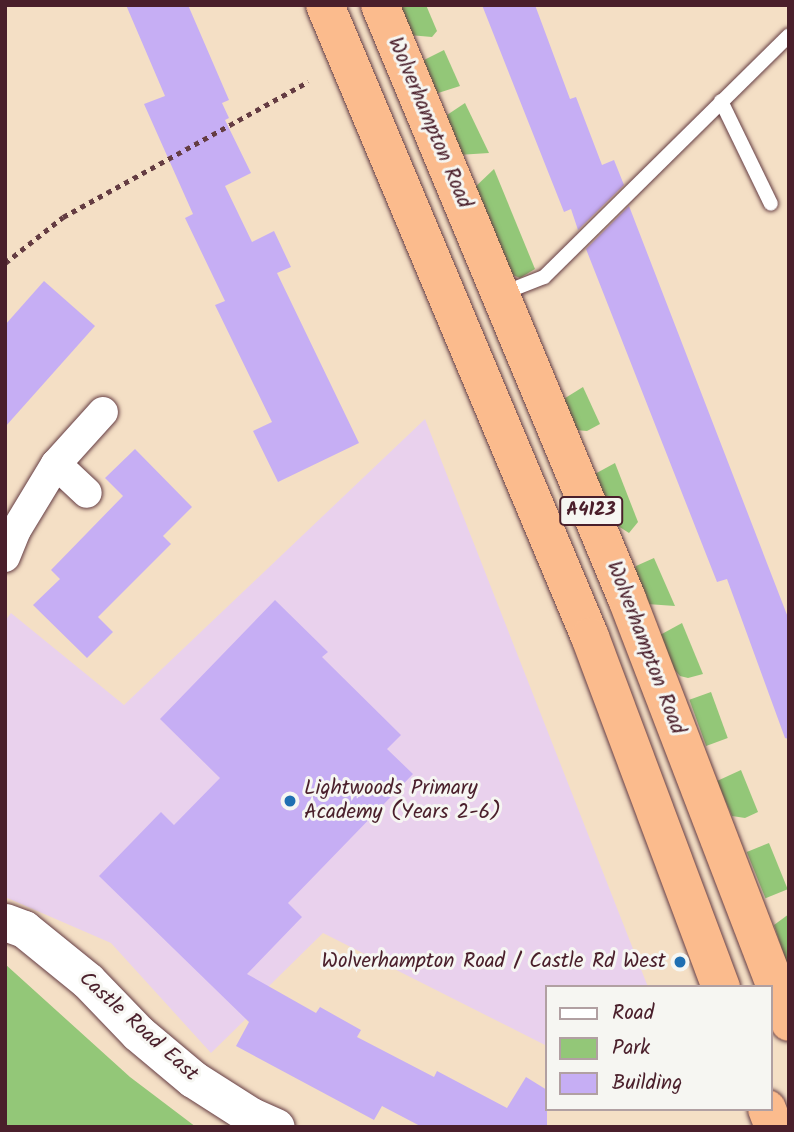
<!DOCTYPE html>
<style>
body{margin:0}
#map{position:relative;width:794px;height:1132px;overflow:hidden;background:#f4dfc5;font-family:Kalam,sans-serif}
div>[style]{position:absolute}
.built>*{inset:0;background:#e9d1ed}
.green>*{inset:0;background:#93c778;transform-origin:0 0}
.building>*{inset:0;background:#c6aef4}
.path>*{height:4.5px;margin-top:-2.25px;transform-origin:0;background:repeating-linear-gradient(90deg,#643c42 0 5px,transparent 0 10px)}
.roads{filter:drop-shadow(0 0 2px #643c42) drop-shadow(0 0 2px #643c42)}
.service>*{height:14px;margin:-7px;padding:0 7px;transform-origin:7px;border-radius:7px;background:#fff}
.minor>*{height:30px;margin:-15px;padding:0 15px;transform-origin:15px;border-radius:15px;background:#fff}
.tertiary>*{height:37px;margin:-18.5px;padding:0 18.5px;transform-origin:18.5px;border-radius:18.5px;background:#fff}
.trunk>*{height:38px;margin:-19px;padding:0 19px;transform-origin:19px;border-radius:19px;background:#fbbb8d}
.dots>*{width:19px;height:19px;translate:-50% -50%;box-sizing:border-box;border:4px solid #f6f6f2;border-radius:50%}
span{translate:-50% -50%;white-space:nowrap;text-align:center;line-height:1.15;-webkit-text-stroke:6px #f6f6f2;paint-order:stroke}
.shield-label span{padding:2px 5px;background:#f6f6f2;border:2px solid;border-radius:5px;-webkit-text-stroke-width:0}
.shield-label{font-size:19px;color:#4a1f2b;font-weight:700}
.street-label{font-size:21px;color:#4a1f2b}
.poi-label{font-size:21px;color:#4a1f2b}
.left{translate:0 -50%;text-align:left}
.right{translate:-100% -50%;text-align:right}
.frame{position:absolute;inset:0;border:7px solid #4a1f2b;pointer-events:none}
.legend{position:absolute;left:545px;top:985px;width:228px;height:126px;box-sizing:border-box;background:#f6f6f2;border:2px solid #b1a0a2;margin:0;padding:9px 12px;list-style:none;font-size:21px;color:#4a1f2b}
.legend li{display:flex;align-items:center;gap:14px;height:35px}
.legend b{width:35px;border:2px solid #b1a0a2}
</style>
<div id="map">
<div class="built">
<i style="clip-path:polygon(425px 419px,648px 987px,547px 987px,547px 1046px,323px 933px,269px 986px,256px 1009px,211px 1053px,111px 943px,5px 897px,5px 621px,11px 613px,124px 705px)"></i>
</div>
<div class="green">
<i style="clip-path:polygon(397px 5px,426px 5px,437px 31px,432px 37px,409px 35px)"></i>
<i style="clip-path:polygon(444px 50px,460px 86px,435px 94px,422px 61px)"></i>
<i style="clip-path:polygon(465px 103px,489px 153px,458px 155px,447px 115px)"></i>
<i style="clip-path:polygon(494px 169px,535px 269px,520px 278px,508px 273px,473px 189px)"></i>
<i style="clip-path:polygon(583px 387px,600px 424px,587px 431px,575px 430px,562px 400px)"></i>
<i style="clip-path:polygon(615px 463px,638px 522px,629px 533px,615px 524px,593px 475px)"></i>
<i style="clip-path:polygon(654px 558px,675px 606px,647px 604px,634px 572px,636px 566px)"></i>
<i style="clip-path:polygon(682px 623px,703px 674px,688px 678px,680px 676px,673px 668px,660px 635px)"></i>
<i style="left:711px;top:692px;width:49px;height:23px;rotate:70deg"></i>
<i style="clip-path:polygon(741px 770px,758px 812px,745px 818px,732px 816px,717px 781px)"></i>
<i style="left:769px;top:843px;width:50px;height:24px;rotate:68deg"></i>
<i style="clip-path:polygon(789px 914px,789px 970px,774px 925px)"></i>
<i style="clip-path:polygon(5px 964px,130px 1077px,196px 1127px,5px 1127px)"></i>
</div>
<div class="building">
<i style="clip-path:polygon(126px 5px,188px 5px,229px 100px,222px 103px,229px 118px,225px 120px,251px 173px,225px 186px,252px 242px,274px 231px,291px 267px,277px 273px,359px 443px,278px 482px,253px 431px,272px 422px,215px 305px,225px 301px,185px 218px,193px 214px,144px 104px,165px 96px)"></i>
<i style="clip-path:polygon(482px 5px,535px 5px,570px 99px,576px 97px,602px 165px,614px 160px,624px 185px,578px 230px,571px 209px,564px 212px)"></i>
<i style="clip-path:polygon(629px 206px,789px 620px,789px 739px,785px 738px,727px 579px,717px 582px,586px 249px)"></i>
<i style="clip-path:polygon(44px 281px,95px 326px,5px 427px,5px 325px)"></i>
<i style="clip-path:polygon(135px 449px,192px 507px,163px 536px,171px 544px,98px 617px,113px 632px,87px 658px,33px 605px,60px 579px,51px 570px,123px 496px,105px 478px)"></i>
<i style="clip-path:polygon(275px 600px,328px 652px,322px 657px,401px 735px,387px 749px,413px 774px,288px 903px,302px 917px,247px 974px,316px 1013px,320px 1007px,361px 1030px,357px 1037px,434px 1077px,437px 1071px,507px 1108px,526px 1077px,547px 1090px,547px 1127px,422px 1127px,382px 1106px,374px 1120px,236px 1046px,249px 1022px,99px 876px,161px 812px,174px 825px,220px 778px,160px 719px)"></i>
</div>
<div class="path">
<i style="left:5px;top:263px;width:74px;rotate:-38.4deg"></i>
<i style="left:63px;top:217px;width:280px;rotate:-28.9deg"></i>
</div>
<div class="roads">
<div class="service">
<i style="left:721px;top:101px;width:114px;rotate:64.1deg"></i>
<i style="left:501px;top:294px;width:46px;rotate:-21.6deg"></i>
<i style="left:544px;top:277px;width:344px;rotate:-44.6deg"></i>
</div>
<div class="minor">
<i style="left:56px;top:464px;width:42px;rotate:43.1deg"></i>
<i style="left:5px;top:557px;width:29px;rotate:-68deg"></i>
<i style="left:16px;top:530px;width:77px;rotate:-58.8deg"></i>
<i style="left:56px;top:464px;width:70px;rotate:-47.9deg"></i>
</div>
<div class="tertiary">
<i style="left:5px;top:922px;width:20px;rotate:20deg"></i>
<i style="left:24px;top:929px;width:82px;rotate:39.1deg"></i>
<i style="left:88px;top:981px;width:72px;rotate:46.1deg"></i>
<i style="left:138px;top:1033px;width:72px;rotate:39.9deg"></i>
<i style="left:193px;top:1079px;width:69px;rotate:32.5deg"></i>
<i style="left:251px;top:1116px;width:27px;rotate:24deg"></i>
</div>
<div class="trunk">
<i style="left:325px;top:5px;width:685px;rotate:67.25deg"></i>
<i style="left:590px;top:637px;width:374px;rotate:69.5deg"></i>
<i style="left:380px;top:5px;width:643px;rotate:67.42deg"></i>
<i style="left:627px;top:599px;width:453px;rotate:69deg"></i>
<i style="left:767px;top:1109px;width:19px;rotate:69deg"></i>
</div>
</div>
<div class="dots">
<i style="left:290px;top:801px;background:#1f6fb2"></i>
<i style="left:680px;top:962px;background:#1f6fb2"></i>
</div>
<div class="shield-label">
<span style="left:591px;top:511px">A4123</span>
</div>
<div class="street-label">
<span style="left:429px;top:123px;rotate:67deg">Wolverhampton Road</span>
<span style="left:645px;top:648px;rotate:69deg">Wolverhampton Road</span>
<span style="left:138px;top:1027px;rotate:42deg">Castle Road East</span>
</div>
<div class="poi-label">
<span class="left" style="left:304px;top:801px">Lightwoods Primary<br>Academy (Years 2-6)</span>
<span class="right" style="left:666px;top:962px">Wolverhampton Road / Castle Rd West</span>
</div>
<div class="frame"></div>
<ul class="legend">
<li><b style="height:9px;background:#fff"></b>Road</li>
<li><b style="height:19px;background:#93c778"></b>Park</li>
<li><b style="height:19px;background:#c6aef4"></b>Building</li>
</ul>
</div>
